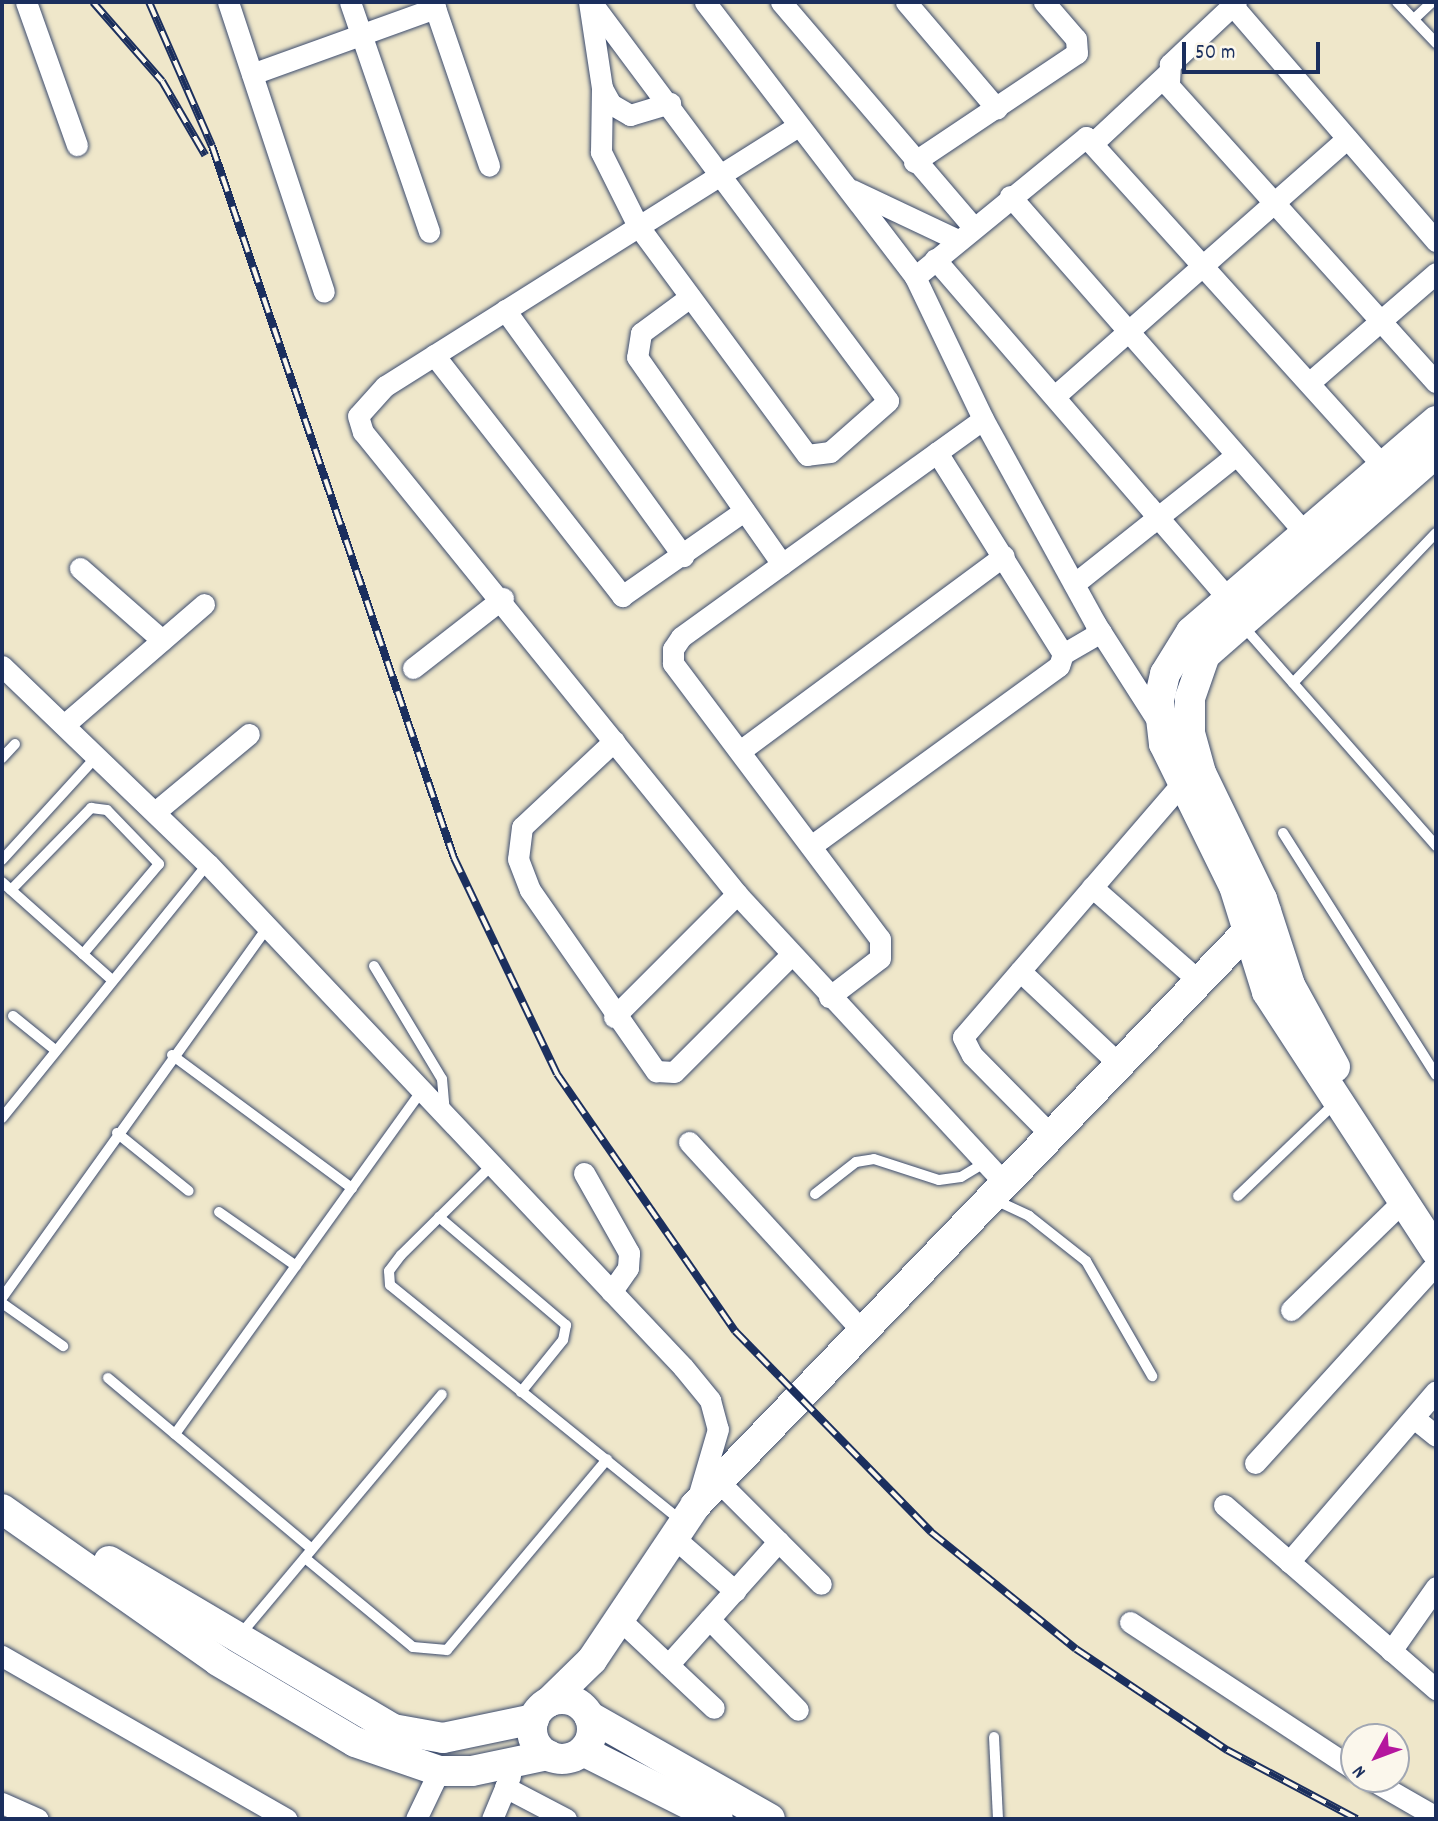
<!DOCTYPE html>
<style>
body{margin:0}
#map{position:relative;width:1438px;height:1821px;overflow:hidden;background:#efe7ca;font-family:Dekko,sans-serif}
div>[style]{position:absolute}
.roads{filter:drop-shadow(0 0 2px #3b4b6e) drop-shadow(0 0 2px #3b4b6e)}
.lane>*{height:10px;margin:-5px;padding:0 5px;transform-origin:5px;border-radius:5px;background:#fff}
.street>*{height:21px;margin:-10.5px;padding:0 10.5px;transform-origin:10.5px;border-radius:10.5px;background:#fff}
.secondary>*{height:30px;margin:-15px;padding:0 15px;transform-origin:15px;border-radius:15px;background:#fff}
.secondary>.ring{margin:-15px;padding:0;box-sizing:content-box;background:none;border:30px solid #fff;border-radius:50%}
.rail>*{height:8px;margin-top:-4px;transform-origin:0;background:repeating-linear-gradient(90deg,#fbf7ec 0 16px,#1b2f5e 0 32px);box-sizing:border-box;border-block:2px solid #1b2f5e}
span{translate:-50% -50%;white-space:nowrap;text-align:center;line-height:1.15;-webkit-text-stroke:6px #fbf7ec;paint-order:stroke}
.frame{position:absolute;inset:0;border:4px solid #1b2f5e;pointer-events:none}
.north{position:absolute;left:1340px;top:1723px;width:70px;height:70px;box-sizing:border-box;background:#fbf7ec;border:2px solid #a1a7b3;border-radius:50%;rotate:229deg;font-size:19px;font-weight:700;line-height:28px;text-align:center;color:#1b2f5e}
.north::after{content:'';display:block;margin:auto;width:24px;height:32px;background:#b5179e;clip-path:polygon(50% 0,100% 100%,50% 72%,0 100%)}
.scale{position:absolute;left:1182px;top:42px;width:138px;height:32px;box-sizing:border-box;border:4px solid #1b2f5e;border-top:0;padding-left:9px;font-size:21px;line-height:24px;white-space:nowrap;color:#1b2f5e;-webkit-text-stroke:5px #fbf7ec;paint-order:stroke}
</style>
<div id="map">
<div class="roads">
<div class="lane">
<i style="left:1397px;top:2px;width:57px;rotate:46.4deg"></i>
<i style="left:1414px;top:19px;width:25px;rotate:-43deg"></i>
<i style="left:1243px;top:626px;width:293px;rotate:48.7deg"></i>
<i style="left:1293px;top:683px;width:207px;rotate:-46.4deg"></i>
<i style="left:2px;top:758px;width:19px;rotate:-47deg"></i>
<i style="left:1283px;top:833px;width:286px;rotate:57.7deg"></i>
<i style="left:2px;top:860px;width:141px;rotate:-47.6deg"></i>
<i style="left:2px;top:882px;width:147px;rotate:41.7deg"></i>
<i style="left:11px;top:890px;width:115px;rotate:-45.7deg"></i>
<i style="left:91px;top:808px;width:16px;rotate:7deg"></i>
<i style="left:107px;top:810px;width:75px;rotate:46.1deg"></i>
<i style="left:159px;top:864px;width:118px;rotate:130.2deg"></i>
<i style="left:374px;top:966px;width:132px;rotate:59deg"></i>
<i style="left:442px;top:1079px;width:33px;rotate:85deg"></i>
<i style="left:13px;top:1016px;width:54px;rotate:39deg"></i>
<i style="left:172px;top:1055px;width:224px;rotate:36.5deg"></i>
<i style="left:2px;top:1118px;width:327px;rotate:-51deg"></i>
<i style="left:117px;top:1133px;width:92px;rotate:38.9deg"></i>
<i style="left:489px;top:1168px;width:124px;rotate:135.3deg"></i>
<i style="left:401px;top:1255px;width:20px;rotate:127deg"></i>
<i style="left:389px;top:1271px;width:14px;rotate:86deg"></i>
<i style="left:390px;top:1285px;width:377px;rotate:39deg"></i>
<i style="left:815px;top:1194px;width:52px;rotate:-38deg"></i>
<i style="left:856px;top:1162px;width:18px;rotate:-9deg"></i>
<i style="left:874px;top:1159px;width:68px;rotate:17.9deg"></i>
<i style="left:939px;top:1180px;width:22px;rotate:-8deg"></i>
<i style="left:961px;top:1177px;width:29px;rotate:-31deg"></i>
<i style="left:1238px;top:1196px;width:134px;rotate:-43.8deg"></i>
<i style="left:993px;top:1199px;width:40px;rotate:25deg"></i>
<i style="left:1029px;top:1216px;width:73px;rotate:38.3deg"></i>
<i style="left:1086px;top:1261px;width:133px;rotate:60.1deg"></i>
<i style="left:219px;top:1212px;width:94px;rotate:35deg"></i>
<i style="left:439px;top:1217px;width:167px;rotate:40.4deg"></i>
<i style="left:566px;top:1325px;width:15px;rotate:101deg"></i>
<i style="left:563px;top:1340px;width:67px;rotate:128.9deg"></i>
<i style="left:2px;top:1298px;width:455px;rotate:-54.4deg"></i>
<i style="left:2px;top:1303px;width:75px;rotate:35.2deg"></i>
<i style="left:108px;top:1378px;width:266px;rotate:40deg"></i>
<i style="left:175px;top:1434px;width:420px;rotate:-54.3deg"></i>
<i style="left:305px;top:1558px;width:140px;rotate:39.5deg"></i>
<i style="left:413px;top:1647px;width:34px;rotate:5deg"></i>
<i style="left:447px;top:1650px;width:249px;rotate:-50deg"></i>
<i style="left:240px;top:1635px;width:314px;rotate:-50deg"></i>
<i style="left:994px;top:1737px;width:82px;rotate:87.2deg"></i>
</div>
<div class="street">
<i style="left:26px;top:2px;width:152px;rotate:70.4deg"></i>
<i style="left:228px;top:2px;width:305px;rotate:71.7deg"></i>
<i style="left:350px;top:2px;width:243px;rotate:71deg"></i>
<i style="left:433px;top:2px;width:173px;rotate:71.1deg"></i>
<i style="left:589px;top:2px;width:87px;rotate:81.4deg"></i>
<i style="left:602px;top:88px;width:18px;rotate:61deg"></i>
<i style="left:611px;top:104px;width:22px;rotate:30deg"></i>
<i style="left:630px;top:115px;width:42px;rotate:-16.7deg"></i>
<i style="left:591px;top:2px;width:497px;rotate:53.3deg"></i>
<i style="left:888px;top:401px;width:77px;rotate:138.7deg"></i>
<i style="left:830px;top:452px;width:23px;rotate:173deg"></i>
<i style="left:807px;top:455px;width:285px;rotate:-126.4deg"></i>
<i style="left:638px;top:226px;width:83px;rotate:-116.6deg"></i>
<i style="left:601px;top:152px;width:64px;rotate:-89.1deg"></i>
<i style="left:705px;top:2px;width:346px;rotate:52.6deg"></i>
<i style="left:915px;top:277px;width:157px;rotate:64.4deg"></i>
<i style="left:983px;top:419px;width:233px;rotate:61.2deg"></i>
<i style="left:1095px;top:623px;width:119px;rotate:57.4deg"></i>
<i style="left:781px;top:2px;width:296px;rotate:49.5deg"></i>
<i style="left:906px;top:2px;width:140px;rotate:49.6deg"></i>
<i style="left:1236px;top:2px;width:91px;rotate:136.8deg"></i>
<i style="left:1170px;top:64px;width:22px;rotate:93deg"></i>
<i style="left:1169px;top:86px;width:399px;rotate:48deg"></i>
<i style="left:1233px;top:6px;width:311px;rotate:49.2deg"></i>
<i style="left:252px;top:74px;width:195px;rotate:-19.8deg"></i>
<i style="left:798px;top:126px;width:488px;rotate:147.8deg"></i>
<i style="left:385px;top:386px;width:40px;rotate:132deg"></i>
<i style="left:358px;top:416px;width:17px;rotate:73deg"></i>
<i style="left:363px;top:432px;width:594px;rotate:51.01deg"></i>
<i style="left:737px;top:894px;width:396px;rotate:47.2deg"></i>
<i style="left:1094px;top:142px;width:100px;rotate:-43deg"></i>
<i style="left:914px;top:162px;width:196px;rotate:-33.8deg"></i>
<i style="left:1077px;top:53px;width:14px;rotate:-94deg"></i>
<i style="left:1076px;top:39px;width:49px;rotate:-130.9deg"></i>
<i style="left:852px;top:190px;width:117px;rotate:25.3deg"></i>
<i style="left:1010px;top:196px;width:446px;rotate:48.8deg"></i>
<i style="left:935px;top:259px;width:448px;rotate:49.2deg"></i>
<i style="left:915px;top:277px;width:221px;rotate:-39.3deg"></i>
<i style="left:1086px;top:137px;width:443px;rotate:47.9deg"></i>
<i style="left:690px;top:297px;width:61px;rotate:143.7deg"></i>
<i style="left:641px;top:333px;width:24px;rotate:99deg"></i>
<i style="left:637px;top:357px;width:253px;rotate:55deg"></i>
<i style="left:505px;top:310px;width:304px;rotate:54.1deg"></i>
<i style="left:434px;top:355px;width:306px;rotate:52deg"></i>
<i style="left:622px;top:596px;width:149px;rotate:-34.9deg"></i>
<i style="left:1309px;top:383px;width:168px;rotate:-40.9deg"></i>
<i style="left:1056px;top:395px;width:388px;rotate:-41.4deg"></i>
<i style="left:80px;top:568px;width:109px;rotate:41.3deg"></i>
<i style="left:1074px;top:584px;width:207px;rotate:-38.5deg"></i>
<i style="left:1063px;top:654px;width:44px;rotate:-30.1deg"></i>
<i style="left:2px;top:666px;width:286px;rotate:43.9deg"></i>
<i style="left:208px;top:864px;width:692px;rotate:46.64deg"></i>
<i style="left:683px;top:1367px;width:43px;rotate:50.7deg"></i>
<i style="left:710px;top:1400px;width:30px;rotate:75deg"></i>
<i style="left:718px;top:1429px;width:75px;rotate:106.3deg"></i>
<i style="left:413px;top:668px;width:114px;rotate:-37.9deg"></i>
<i style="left:64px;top:725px;width:185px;rotate:-40.8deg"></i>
<i style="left:614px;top:741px;width:126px;rotate:136.9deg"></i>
<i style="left:522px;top:827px;width:32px;rotate:97deg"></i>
<i style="left:518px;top:859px;width:33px;rotate:69deg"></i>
<i style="left:530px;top:890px;width:221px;rotate:55.2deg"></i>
<i style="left:656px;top:1071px;width:18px;rotate:3deg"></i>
<i style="left:674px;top:1072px;width:164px;rotate:-45deg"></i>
<i style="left:740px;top:751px;width:328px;rotate:-36.5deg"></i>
<i style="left:155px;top:812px;width:122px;rotate:-39.7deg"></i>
<i style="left:811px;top:846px;width:306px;rotate:-36deg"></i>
<i style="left:1059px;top:666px;width:13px;rotate:-72deg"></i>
<i style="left:1063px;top:654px;width:238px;rotate:-122deg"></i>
<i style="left:1092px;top:887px;width:144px;rotate:41.3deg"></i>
<i style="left:1020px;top:971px;width:137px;rotate:43.2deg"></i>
<i style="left:829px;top:997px;width:64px;rotate:-37.4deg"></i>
<i style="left:880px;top:958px;width:19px;rotate:-90deg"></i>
<i style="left:880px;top:939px;width:345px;rotate:-126.9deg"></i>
<i style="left:673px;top:663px;width:14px;rotate:-90deg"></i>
<i style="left:673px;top:649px;width:14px;rotate:-56deg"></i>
<i style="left:681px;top:637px;width:372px;rotate:-35.8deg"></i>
<i style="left:614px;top:1017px;width:174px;rotate:-45deg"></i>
<i style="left:1052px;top:1136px;width:114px;rotate:-134.6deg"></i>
<i style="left:972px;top:1055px;width:20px;rotate:-117deg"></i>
<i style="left:963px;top:1037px;width:334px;rotate:-49.2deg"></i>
<i style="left:689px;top:1142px;width:258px;rotate:47.5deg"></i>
<i style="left:584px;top:1173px;width:92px;rotate:60.6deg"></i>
<i style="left:629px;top:1253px;width:15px;rotate:94deg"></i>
<i style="left:628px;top:1268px;width:29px;rotate:125deg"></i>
<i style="left:1291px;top:1310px;width:155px;rotate:-44.2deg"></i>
<i style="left:1414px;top:1418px;width:28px;rotate:39deg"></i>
<i style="left:1255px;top:1463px;width:269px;rotate:-47.7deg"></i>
<i style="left:719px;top:1482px;width:144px;rotate:45deg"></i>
<i style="left:1224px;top:1505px;width:281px;rotate:41deg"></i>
<i style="left:672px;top:1536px;width:84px;rotate:41.1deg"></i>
<i style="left:1289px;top:1562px;width:225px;rotate:-49.3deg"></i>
<i style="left:616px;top:1616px;width:134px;rotate:43.2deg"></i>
<i style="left:709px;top:1619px;width:127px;rotate:45.6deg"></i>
<i style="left:1130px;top:1622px;width:268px;rotate:33.3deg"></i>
<i style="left:1391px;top:1651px;width:78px;rotate:-54.9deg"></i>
<i style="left:2px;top:1656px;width:328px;rotate:29.8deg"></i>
<i style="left:668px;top:1665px;width:166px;rotate:-48.2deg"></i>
<i style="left:1370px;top:1779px;width:76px;rotate:29.9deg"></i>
<i style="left:505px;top:1787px;width:69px;rotate:27.7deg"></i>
<i style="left:2px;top:1803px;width:39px;rotate:24deg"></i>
<i style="left:416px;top:1819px;width:53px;rotate:-64.4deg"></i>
<i style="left:492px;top:1819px;width:47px;rotate:-67.3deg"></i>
</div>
<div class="secondary">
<i style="left:1436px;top:421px;width:323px;rotate:139.3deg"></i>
<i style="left:1191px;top:632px;width:49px;rotate:121.8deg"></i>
<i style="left:1165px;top:674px;width:28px;rotate:103deg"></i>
<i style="left:1159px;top:701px;width:43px;rotate:83.4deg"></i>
<i style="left:1164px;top:744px;width:158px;rotate:63.8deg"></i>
<i style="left:1234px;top:886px;width:111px;rotate:72.7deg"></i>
<i style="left:1267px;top:992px;width:309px;rotate:56.9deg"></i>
<i style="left:1335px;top:1067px;width:94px;rotate:-118.8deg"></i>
<i style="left:1290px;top:985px;width:90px;rotate:-108deg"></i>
<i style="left:1262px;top:899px;width:140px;rotate:-115.8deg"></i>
<i style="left:1201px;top:773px;width:41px;rotate:-105.4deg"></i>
<i style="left:1190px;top:733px;width:35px;rotate:-90deg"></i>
<i style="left:1190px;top:698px;width:46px;rotate:-70.8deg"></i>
<i style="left:1205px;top:655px;width:307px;rotate:-41.2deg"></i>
<i style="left:2px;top:1509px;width:264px;rotate:35.1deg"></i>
<i style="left:218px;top:1661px;width:159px;rotate:30.6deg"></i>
<i style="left:355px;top:1742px;width:89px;rotate:19deg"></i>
<i style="left:439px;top:1771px;width:33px"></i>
<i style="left:472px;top:1771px;width:78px;rotate:-11.9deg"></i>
<i style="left:109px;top:1561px;width:330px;rotate:30.6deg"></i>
<i style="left:393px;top:1729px;width:51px;rotate:10.2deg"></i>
<i style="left:443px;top:1738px;width:93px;rotate:-11.8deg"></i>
<i class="ring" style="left:532px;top:1699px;width:30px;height:30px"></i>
<i style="left:549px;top:1702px;width:60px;rotate:-44.3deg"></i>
<i style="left:592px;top:1660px;width:185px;rotate:-56.2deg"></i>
<i style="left:695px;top:1506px;width:824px;rotate:-46.13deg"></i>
<i style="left:589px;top:1716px;width:208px;rotate:29.6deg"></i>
<i style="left:583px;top:1751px;width:151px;rotate:26.7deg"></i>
</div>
</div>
<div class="rail">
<i style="left:93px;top:2px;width:105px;rotate:48.9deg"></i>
<i style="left:162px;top:81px;width:86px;rotate:59.8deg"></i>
<i style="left:149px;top:2px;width:157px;rotate:66.4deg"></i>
<i style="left:212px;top:146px;width:752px;rotate:71.23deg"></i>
<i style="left:454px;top:858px;width:239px;rotate:64.5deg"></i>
<i style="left:557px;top:1074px;width:313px;rotate:55.3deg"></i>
<i style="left:735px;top:1331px;width:281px;rotate:45.7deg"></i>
<i style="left:931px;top:1532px;width:186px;rotate:38.9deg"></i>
<i style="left:1076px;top:1649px;width:182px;rotate:33.8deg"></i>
<i style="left:1227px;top:1750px;width:147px;rotate:28deg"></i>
</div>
<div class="frame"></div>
<div class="north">N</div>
<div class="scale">50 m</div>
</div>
